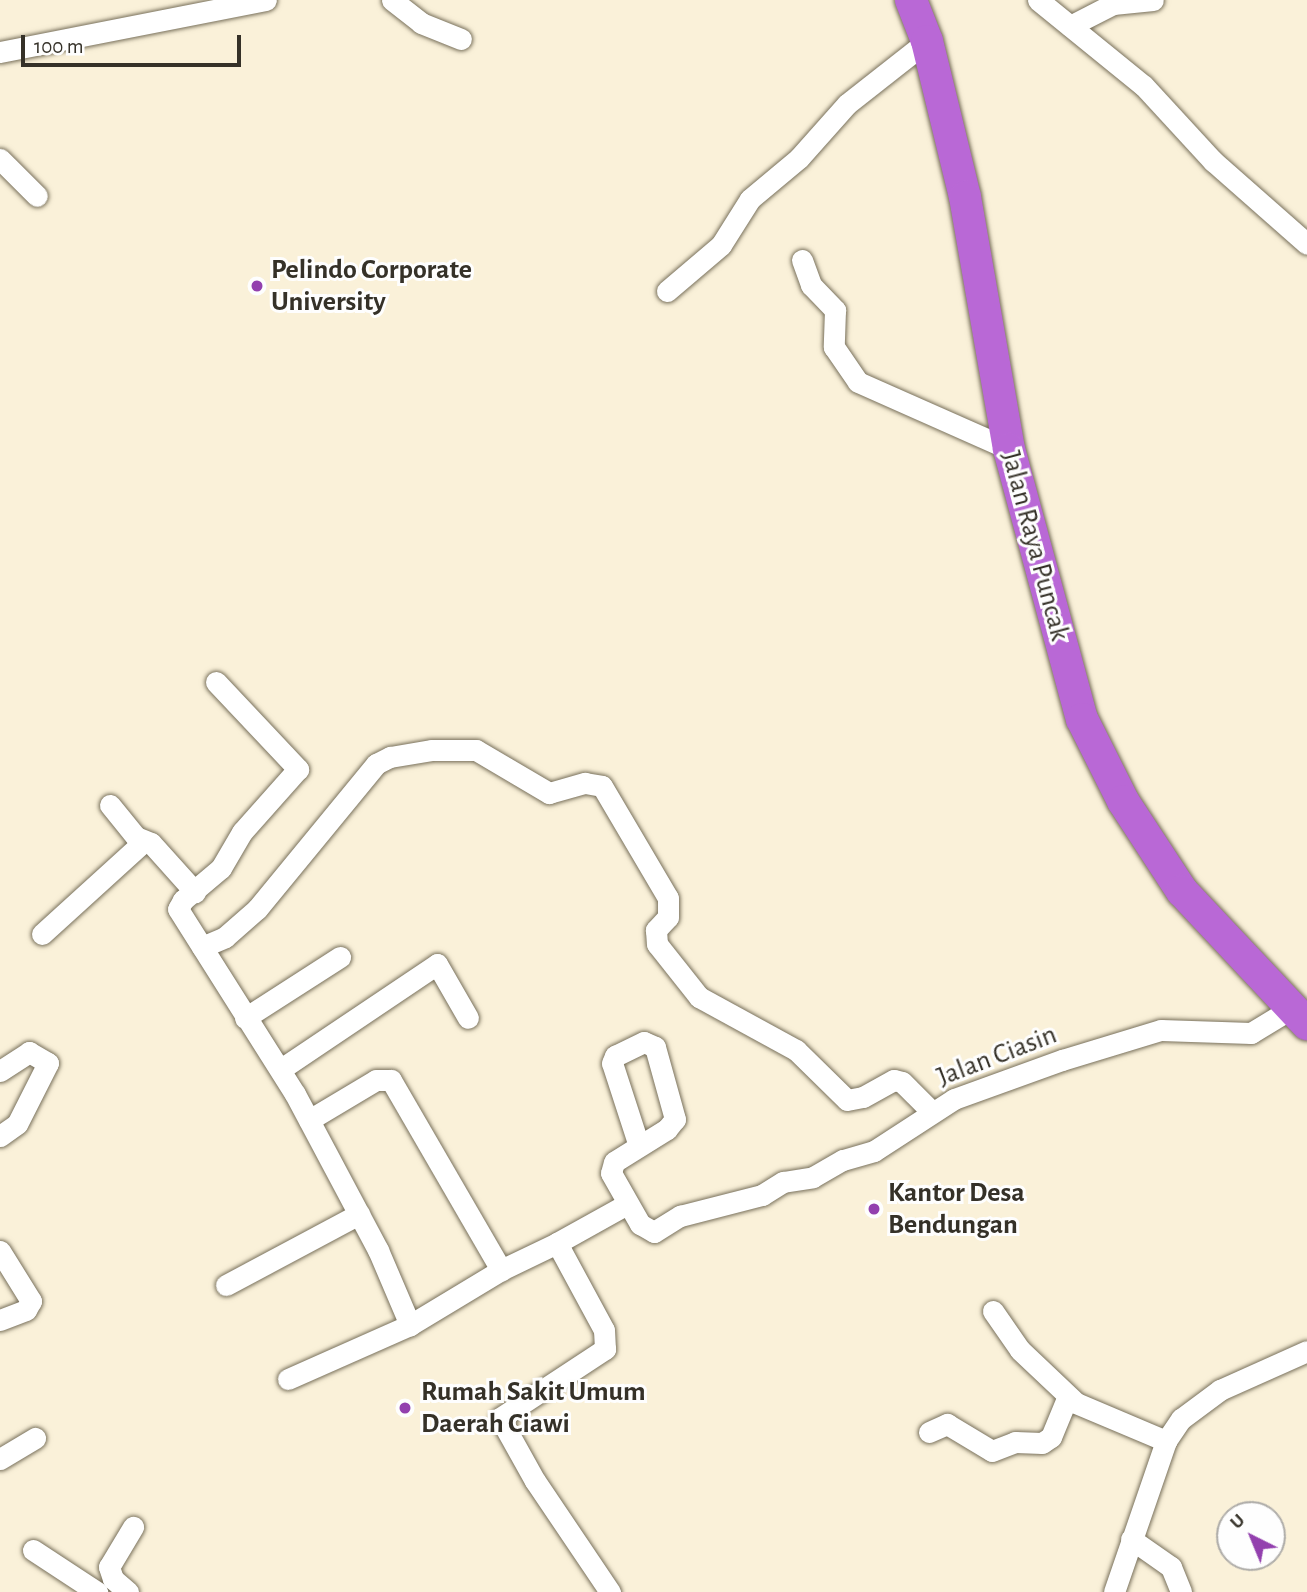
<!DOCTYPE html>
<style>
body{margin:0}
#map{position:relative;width:1307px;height:1592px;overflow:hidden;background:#faf1d9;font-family:"Alegreya Sans",sans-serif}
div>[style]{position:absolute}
.roads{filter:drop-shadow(0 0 2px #78705b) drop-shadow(0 0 2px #78705b)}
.minor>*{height:21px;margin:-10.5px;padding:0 10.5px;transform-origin:10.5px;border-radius:10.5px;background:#fff}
.highway>*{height:32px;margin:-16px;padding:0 16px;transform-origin:16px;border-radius:16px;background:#b968d6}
.dots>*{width:19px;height:19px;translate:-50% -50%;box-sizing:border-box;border:4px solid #fefefe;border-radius:50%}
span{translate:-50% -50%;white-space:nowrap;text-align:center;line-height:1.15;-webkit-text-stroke:6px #fefefe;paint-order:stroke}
.poi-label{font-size:28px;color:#353128;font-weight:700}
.left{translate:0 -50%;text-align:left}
.street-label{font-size:28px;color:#353128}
.north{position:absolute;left:1216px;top:1501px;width:70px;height:70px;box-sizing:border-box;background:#fefefe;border:2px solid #aeaca8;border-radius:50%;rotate:317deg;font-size:19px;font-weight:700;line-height:28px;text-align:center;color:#353128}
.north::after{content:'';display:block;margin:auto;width:24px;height:32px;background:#9340ae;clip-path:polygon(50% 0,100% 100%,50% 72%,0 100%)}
.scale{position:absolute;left:21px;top:35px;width:220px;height:32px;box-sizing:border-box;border:4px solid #353128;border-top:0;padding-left:9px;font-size:21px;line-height:24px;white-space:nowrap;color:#353128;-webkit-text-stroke:5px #fefefe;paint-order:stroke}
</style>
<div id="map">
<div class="roads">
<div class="minor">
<i style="left:392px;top:0;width:37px;rotate:38deg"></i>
<i style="left:421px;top:23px;width:43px;rotate:21.8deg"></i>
<i style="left:1038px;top:0;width:136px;rotate:39.1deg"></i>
<i style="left:1144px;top:86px;width:102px;rotate:47.4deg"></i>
<i style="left:1213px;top:161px;width:125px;rotate:41.4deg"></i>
<i style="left:1070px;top:26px;width:48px;rotate:-27.1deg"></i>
<i style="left:1113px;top:4px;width:40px;rotate:-5.7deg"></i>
<i style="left:0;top:52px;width:271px;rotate:-11.1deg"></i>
<i style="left:0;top:159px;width:52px;rotate:45deg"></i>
<i style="left:802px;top:260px;width:27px;rotate:70deg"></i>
<i style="left:811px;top:285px;width:35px;rotate:46deg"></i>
<i style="left:835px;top:310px;width:37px;rotate:92deg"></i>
<i style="left:834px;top:347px;width:42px;rotate:55.6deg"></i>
<i style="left:858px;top:382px;width:165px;rotate:23.9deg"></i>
<i style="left:667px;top:291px;width:71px;rotate:-40.4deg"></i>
<i style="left:721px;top:245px;width:54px;rotate:-57.8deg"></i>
<i style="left:750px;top:199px;width:64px;rotate:-39.9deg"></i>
<i style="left:799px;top:158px;width:72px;rotate:-48.4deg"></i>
<i style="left:847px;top:104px;width:102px;rotate:-38.2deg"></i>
<i style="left:216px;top:682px;width:120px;rotate:46.7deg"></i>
<i style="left:298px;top:769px;width:84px;rotate:131.6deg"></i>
<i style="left:242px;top:832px;width:42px;rotate:120.3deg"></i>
<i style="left:221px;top:868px;width:50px;rotate:139.9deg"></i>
<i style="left:183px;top:900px;width:10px;rotate:119deg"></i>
<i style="left:178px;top:909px;width:219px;rotate:57.7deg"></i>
<i style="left:295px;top:1094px;width:177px;rotate:62deg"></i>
<i style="left:378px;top:1250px;width:82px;rotate:66.9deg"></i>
<i style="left:410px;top:1325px;width:106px;rotate:-31.1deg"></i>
<i style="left:501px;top:1270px;width:62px;rotate:-25.7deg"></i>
<i style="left:110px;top:805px;width:41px;rotate:50.9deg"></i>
<i style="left:136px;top:837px;width:16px;rotate:22deg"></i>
<i style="left:151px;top:843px;width:66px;rotate:48.1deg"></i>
<i style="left:42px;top:934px;width:135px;rotate:-42.3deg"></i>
<i style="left:202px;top:947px;width:25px;rotate:-23deg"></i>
<i style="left:225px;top:937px;width:43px;rotate:-41.2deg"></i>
<i style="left:257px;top:909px;width:188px;rotate:-50.6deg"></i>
<i style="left:376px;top:764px;width:16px;rotate:-27deg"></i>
<i style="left:390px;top:757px;width:43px;rotate:-9.5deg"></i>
<i style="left:432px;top:750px;width:44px"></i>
<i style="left:476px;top:750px;width:85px;rotate:30.5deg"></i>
<i style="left:549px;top:793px;width:37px;rotate:-16deg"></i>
<i style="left:585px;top:783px;width:17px;rotate:10deg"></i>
<i style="left:602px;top:786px;width:130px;rotate:59.5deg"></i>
<i style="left:668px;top:898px;width:19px;rotate:90deg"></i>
<i style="left:668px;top:917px;width:18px;rotate:133deg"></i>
<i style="left:656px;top:930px;width:14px;rotate:86deg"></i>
<i style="left:657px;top:944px;width:68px;rotate:51.6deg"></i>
<i style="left:699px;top:997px;width:111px;rotate:28.7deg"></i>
<i style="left:796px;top:1050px;width:71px;rotate:44.4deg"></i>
<i style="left:847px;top:1100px;width:16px;rotate:-11deg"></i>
<i style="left:863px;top:1097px;width:35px;rotate:-29deg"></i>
<i style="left:894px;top:1080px;width:8px;rotate:14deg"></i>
<i style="left:902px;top:1082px;width:42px;rotate:45deg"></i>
<i style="left:245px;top:1018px;width:113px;rotate:-32.7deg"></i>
<i style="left:281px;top:1069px;width:188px;rotate:-33.9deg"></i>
<i style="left:437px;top:964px;width:62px;rotate:60.1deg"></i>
<i style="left:0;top:1071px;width:35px;rotate:-33deg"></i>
<i style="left:29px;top:1052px;width:22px;rotate:30deg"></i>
<i style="left:48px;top:1063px;width:68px;rotate:116.9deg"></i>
<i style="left:17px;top:1124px;width:21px;rotate:145deg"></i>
<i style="left:309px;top:1120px;width:78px;rotate:-30.8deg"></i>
<i style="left:376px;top:1080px;width:15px"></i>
<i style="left:391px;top:1080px;width:220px;rotate:59.9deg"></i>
<i style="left:639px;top:1146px;width:87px;rotate:-108deg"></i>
<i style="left:612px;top:1063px;width:8px;rotate:-67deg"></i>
<i style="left:615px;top:1056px;width:32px;rotate:-26deg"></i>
<i style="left:644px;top:1042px;width:12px;rotate:24deg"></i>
<i style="left:655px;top:1047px;width:75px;rotate:74.5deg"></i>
<i style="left:675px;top:1119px;width:13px;rotate:129deg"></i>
<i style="left:667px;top:1129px;width:62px;rotate:148.1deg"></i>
<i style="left:614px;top:1162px;width:11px;rotate:105deg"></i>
<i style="left:611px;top:1173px;width:59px;rotate:60.4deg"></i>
<i style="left:640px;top:1224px;width:16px;rotate:30deg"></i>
<i style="left:654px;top:1232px;width:31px;rotate:-32deg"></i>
<i style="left:680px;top:1216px;width:85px;rotate:-14.4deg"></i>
<i style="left:762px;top:1195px;width:25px;rotate:-32deg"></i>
<i style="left:783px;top:1182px;width:30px;rotate:-9deg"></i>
<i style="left:813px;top:1177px;width:34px;rotate:-30deg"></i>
<i style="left:843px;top:1160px;width:32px;rotate:-16deg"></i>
<i style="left:874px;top:1151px;width:95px;rotate:-33deg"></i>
<i style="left:954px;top:1099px;width:115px;rotate:-19.9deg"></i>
<i style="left:1062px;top:1060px;width:103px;rotate:-16.9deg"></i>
<i style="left:1161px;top:1030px;width:90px;rotate:1.9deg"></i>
<i style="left:1251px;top:1033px;width:50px;rotate:-31.2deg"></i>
<i style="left:0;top:1251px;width:59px;rotate:58.2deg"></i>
<i style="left:31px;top:1301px;width:10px;rotate:119deg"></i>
<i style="left:26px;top:1310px;width:28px;rotate:159deg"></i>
<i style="left:226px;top:1285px;width:151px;rotate:-28.1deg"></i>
<i style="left:993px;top:1311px;width:47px;rotate:55.3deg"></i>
<i style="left:1020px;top:1350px;width:77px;rotate:43.4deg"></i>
<i style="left:1076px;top:1403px;width:98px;rotate:22.9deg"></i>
<i style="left:288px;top:1379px;width:133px;rotate:-23.9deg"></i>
<i style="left:929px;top:1432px;width:20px;rotate:-24deg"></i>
<i style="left:947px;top:1424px;width:52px;rotate:31deg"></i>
<i style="left:992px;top:1451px;width:25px;rotate:-21deg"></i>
<i style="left:1015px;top:1442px;width:27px;rotate:2deg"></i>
<i style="left:1042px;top:1443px;width:11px;rotate:-34deg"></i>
<i style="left:1051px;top:1437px;width:44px;rotate:-67.5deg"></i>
<i style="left:0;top:1459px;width:41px;rotate:-31deg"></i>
<i style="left:1131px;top:1539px;width:49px;rotate:35deg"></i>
<i style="left:1171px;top:1567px;width:27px;rotate:68deg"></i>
<i style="left:33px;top:1550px;width:77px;rotate:33.3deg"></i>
<i style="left:128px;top:1592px;width:20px;rotate:-139deg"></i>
<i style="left:113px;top:1579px;width:13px;rotate:-108deg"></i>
<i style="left:109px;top:1567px;width:47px;rotate:-59deg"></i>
<i style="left:610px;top:1592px;width:134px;rotate:-124deg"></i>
<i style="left:535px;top:1481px;width:72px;rotate:-119.1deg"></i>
<i style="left:500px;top:1418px;width:126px;rotate:-33.3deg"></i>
<i style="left:605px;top:1349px;width:19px;rotate:-93deg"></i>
<i style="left:604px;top:1330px;width:99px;rotate:-118.4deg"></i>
<i style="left:557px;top:1243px;width:80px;rotate:-29.1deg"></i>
<i style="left:1114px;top:1592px;width:160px;rotate:-71deg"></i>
<i style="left:1166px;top:1441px;width:27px;rotate:-56deg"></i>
<i style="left:1181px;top:1419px;width:49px;rotate:-36.6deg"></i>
<i style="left:1220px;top:1390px;width:95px;rotate:-24.1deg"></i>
</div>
<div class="highway">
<i style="left:911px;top:0;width:44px;rotate:68.7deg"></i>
<i style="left:927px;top:41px;width:161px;rotate:76.3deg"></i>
<i style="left:965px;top:197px;width:256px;rotate:80.1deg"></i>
<i style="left:1009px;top:449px;width:280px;rotate:74.9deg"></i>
<i style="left:1082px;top:719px;width:92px;rotate:63.4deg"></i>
<i style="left:1123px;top:801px;width:108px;rotate:56.8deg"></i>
<i style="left:1182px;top:891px;width:183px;rotate:46.8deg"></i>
</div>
</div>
<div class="dots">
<i style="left:257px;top:286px;background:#9340ae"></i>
<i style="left:874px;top:1209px;background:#9340ae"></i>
<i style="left:405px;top:1408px;background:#9340ae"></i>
</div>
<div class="poi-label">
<span class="left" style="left:271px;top:286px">Pelindo Corporate<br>University</span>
<span class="left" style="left:888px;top:1209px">Kantor Desa<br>Bendungan</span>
<span class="left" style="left:421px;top:1408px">Rumah Sakit Umum<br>Daerah Ciawi</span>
</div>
<div class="street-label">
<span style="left:1035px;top:546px;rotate:75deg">Jalan Raya Puncak</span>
<span style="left:997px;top:1056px;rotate:-21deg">Jalan Ciasin</span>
</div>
<div class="north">U</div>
<div class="scale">100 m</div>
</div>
